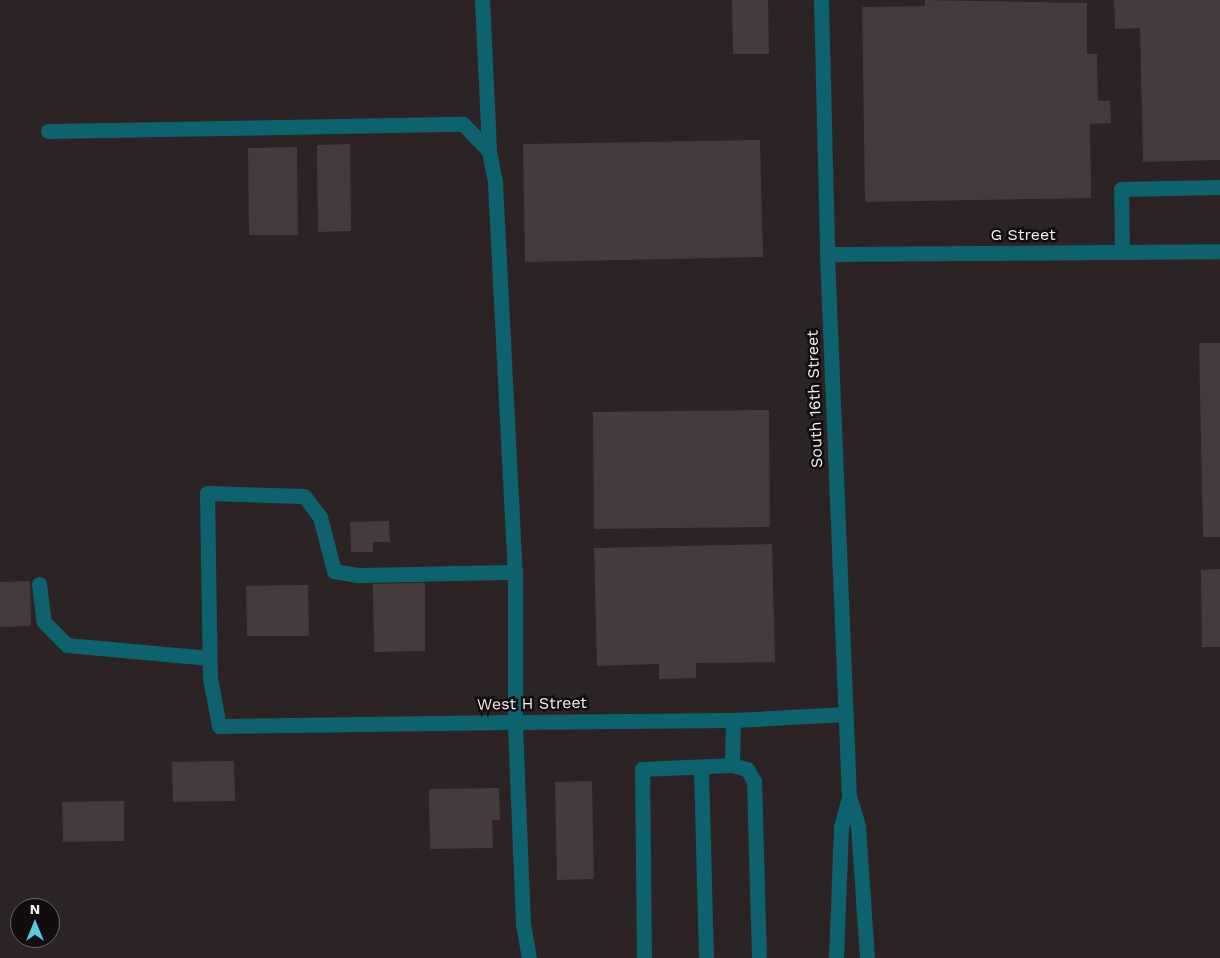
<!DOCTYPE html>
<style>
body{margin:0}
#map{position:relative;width:1220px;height:958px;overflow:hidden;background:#2b2324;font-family:"Work Sans",sans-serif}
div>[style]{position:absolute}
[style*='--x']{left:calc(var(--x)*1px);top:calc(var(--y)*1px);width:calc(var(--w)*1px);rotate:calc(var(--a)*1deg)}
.building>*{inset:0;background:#433b3c}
.minor>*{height:15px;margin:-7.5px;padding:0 7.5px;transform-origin:7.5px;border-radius:7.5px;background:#0e626e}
span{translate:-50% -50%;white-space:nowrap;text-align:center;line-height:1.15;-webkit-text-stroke:5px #110d0e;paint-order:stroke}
.street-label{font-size:16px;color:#f3eeef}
.north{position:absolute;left:10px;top:898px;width:50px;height:50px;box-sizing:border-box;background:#110d0e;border:1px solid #6b6768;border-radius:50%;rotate:0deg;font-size:14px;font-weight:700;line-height:20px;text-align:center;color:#f3eeef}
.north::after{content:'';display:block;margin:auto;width:18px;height:22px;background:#54cadc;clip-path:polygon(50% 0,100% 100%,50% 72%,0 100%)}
</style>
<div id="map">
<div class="building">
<div style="clip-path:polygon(732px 0,768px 0,769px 54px,733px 54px)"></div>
<div style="clip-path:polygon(925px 0,1087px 3px,1087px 54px,1097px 54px,1098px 101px,1110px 101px,1111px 123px,1090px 124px,1091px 198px,865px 202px,862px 7px,925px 6px)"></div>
<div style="clip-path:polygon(1114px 0,1220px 0,1220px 160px,1143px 162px,1140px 28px,1115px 29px)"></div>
<div style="clip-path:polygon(760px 140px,763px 257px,525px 262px,523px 144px)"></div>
<div style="clip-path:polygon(350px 144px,351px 231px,318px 232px,317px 145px)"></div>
<div style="clip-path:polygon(297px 147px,298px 235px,249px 235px,248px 148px)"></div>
<div style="clip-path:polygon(1199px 343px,1220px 343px,1220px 537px,1203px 537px)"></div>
<div style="clip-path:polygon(769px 410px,770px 527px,594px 529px,593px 412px)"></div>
<div style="clip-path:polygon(389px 521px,390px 542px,373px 542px,373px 552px,351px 552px,350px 522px)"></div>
<div style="clip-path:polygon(772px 544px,775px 662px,696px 663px,696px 678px,659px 679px,659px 664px,597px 666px,594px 548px)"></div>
<div style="clip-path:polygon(1220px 569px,1220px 647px,1202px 647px,1201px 570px)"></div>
<div style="clip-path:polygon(30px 581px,31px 626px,0 627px,0 582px)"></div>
<div style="clip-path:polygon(425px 583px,425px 651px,374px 652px,373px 584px)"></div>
<div style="clip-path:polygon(308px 585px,309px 636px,247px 636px,246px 586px)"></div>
<div style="clip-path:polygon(234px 761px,235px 801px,173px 802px,172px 762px)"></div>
<div style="clip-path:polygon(592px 781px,594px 879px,557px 880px,555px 782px)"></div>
<div style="clip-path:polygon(499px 788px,500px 820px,492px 820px,493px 848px,430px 849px,429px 789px)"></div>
<div style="clip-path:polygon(124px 801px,124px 841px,63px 842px,62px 802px)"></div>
</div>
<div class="minor">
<div style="--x:482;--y:0;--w:151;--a:87.3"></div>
<div style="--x:821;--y:0;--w:254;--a:88.6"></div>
<div style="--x:827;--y:254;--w:542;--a:87.68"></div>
<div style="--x:849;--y:796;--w:31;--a:73"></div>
<div style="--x:858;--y:826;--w:132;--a:86.1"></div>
<div style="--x:48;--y:131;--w:415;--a:-1"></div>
<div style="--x:463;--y:124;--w:37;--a:46"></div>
<div style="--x:489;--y:151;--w:33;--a:79"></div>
<div style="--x:495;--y:183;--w:390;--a:87.1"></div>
<div style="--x:1122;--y:251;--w:62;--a:-90.9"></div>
<div style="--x:1121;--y:189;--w:99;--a:-1.2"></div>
<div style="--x:827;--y:254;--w:393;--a:-0.4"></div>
<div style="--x:39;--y:584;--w:38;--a:83"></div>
<div style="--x:44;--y:622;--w:33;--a:45"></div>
<div style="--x:67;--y:645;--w:143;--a:5.2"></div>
<div style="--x:732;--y:765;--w:45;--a:-88.7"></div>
<div style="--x:701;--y:768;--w:190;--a:88.5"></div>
<div style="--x:529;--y:958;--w:35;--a:-100"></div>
<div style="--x:523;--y:924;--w:202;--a:-92.3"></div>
<div style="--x:515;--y:722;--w:150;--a:-90"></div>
<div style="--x:515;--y:572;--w:157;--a:178.9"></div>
<div style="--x:358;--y:575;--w:24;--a:-171"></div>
<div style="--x:334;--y:571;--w:56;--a:-104.5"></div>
<div style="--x:320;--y:517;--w:26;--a:-127"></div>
<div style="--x:304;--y:496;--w:97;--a:-178.2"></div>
<div style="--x:207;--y:493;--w:185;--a:89.1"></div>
<div style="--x:210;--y:678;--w:49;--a:79.4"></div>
<div style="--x:219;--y:726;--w:296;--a:-0.8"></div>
<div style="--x:515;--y:722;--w:114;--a:-0.5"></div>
<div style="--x:629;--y:721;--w:104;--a:-0.6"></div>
<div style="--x:733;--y:720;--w:113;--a:-3"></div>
<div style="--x:644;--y:958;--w:189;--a:-90.6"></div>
<div style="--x:642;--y:769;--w:90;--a:-2.5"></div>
<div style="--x:732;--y:765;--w:16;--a:15"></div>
<div style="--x:747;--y:769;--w:14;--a:60"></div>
<div style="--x:754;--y:781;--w:177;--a:88.4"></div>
<div style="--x:836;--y:958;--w:131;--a:-87.8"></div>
<div style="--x:841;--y:827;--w:31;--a:-75"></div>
</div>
<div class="street-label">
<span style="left:1023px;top:235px">G Street</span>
<span style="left:815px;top:399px;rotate:-92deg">South 16th Street</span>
<span style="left:532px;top:704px;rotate:-1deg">West H Street</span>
</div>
<div class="north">N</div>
</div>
